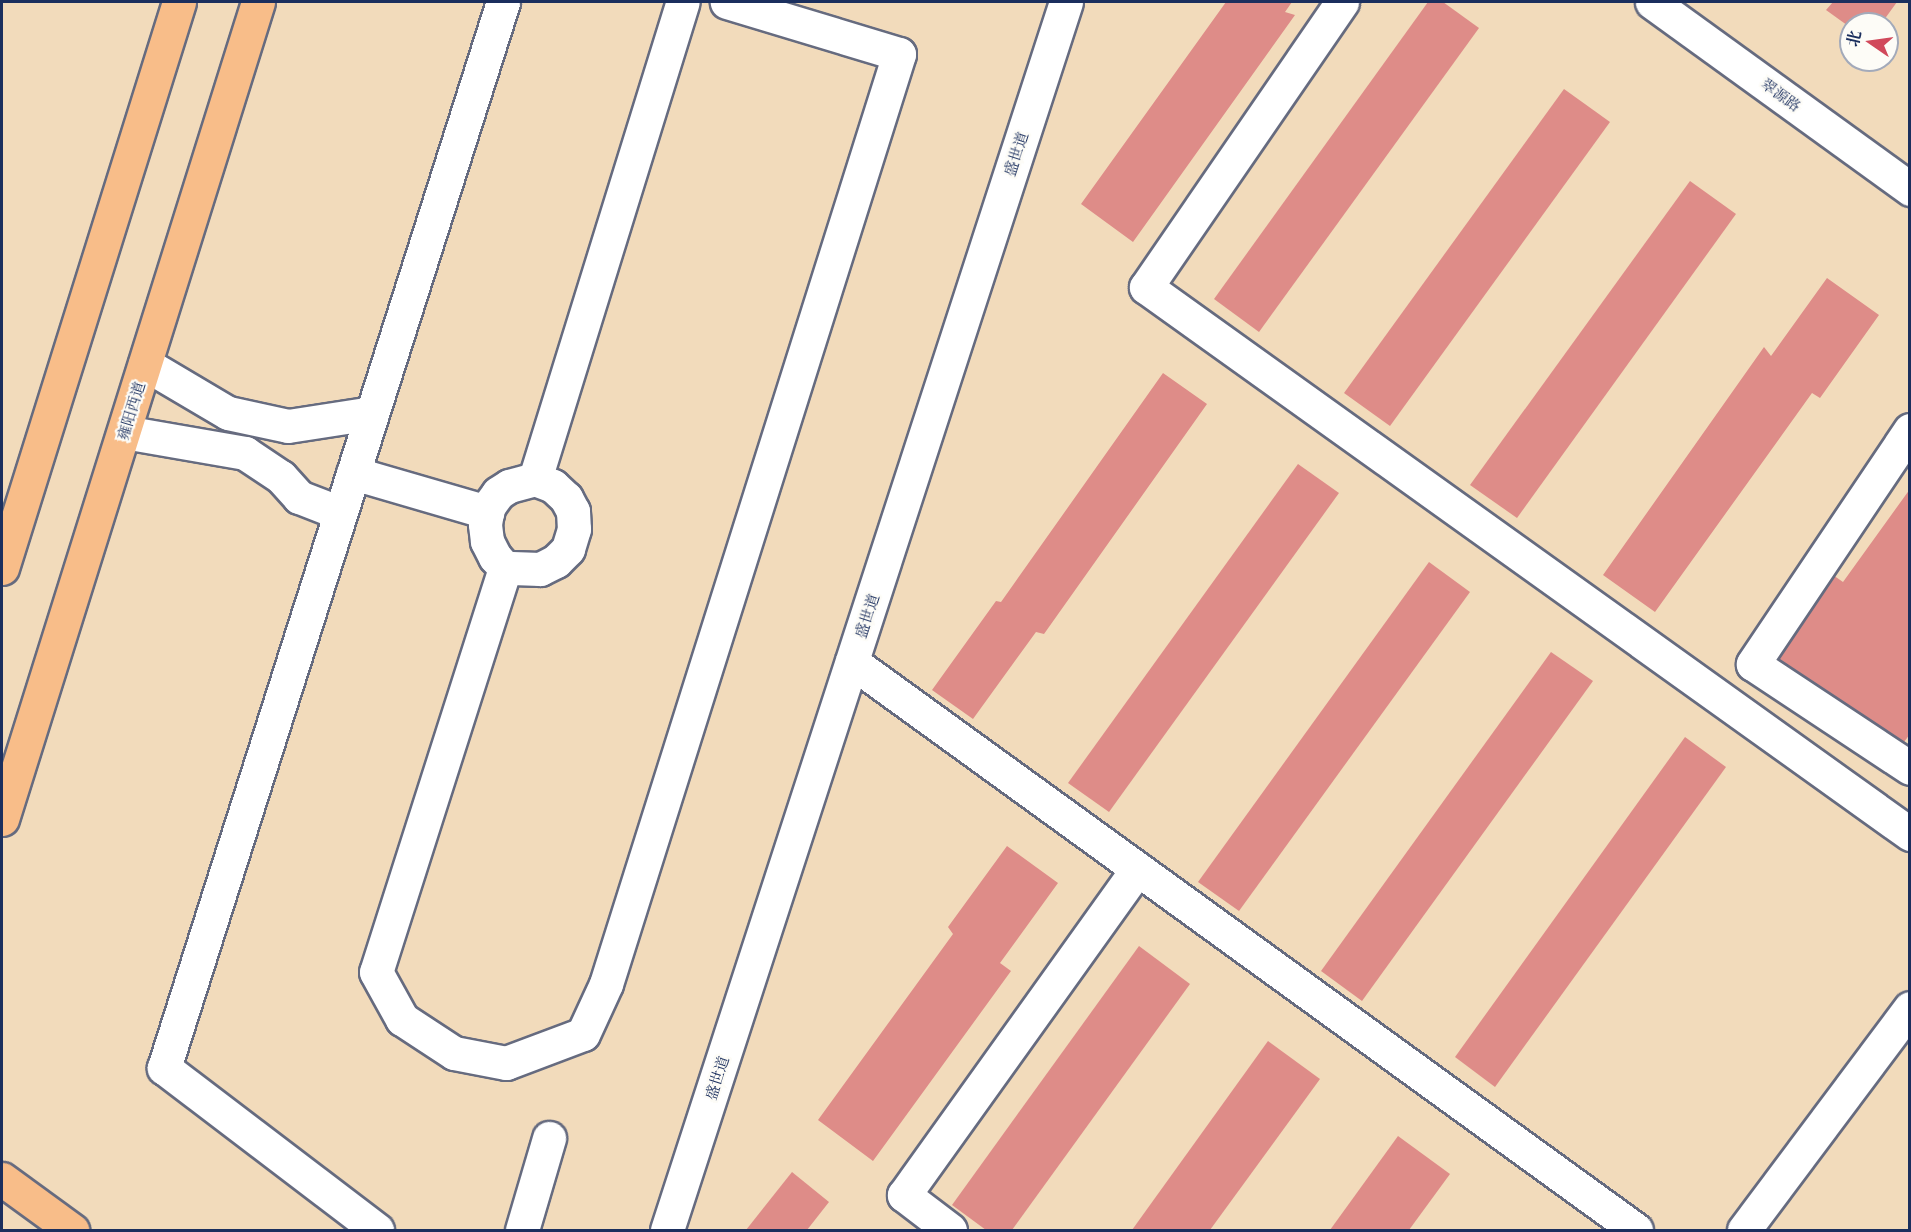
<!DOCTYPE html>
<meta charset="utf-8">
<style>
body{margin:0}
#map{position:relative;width:1911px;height:1232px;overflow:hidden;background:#f2dbbb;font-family:"Libre Caslon Text","Noto Serif SC",serif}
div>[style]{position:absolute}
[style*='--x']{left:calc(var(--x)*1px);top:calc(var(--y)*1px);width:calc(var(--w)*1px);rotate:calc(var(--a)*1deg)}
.building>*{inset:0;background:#de8c88}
.roads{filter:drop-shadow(2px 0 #666b7f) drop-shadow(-2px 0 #666b7f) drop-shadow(0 2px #666b7f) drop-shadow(0 -2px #666b7f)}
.minor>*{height:33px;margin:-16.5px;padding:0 16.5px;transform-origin:16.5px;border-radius:16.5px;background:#fff}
.major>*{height:33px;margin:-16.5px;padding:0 16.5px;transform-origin:16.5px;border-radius:16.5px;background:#f8bd89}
span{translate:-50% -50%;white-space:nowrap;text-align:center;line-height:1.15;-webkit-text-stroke:4.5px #fdfcf7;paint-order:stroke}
.street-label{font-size:15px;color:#1b2f5e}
.frame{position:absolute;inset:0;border:3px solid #1b2f5e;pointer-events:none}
.north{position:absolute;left:1839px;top:12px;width:60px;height:60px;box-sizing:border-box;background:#fdfcf7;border:2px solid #a3aaba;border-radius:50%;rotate:283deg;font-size:16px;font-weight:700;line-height:24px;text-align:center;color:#1b2f5e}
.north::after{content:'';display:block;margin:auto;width:21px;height:27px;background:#d1495b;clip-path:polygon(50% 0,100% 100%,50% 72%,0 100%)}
</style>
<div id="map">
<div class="building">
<div style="clip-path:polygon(1226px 2px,1292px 2px,1285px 12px,1295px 15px,1133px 242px,1081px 204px)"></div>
<div style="clip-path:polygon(1428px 2px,1443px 2px,1479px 28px,1259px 332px,1214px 299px)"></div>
<div style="clip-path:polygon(1833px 2px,1897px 2px,1881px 24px,1851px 24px,1851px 28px,1826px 10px)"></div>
<div style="clip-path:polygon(1564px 89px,1610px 122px,1390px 426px,1344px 393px)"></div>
<div style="clip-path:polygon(1690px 181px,1736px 214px,1517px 518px,1470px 485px)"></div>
<div style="clip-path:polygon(1827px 278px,1879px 315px,1820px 398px,1812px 393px,1655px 612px,1603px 575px,1764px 347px,1771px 356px)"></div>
<div style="clip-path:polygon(1163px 373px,1207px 404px,1044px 634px,1036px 632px,973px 719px,932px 690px,996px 601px,1001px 602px)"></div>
<div style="clip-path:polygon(1298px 464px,1339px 493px,1109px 812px,1068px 783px)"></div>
<div style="clip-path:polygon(1910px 489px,1910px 734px,1901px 746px,1771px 662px,1830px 573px,1843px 582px)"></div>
<div style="clip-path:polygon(1429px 562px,1470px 592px,1239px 911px,1198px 882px)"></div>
<div style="clip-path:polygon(1551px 652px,1593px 681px,1362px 1001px,1321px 971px)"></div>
<div style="clip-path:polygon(1685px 737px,1726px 767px,1495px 1087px,1455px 1057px)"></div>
<div style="clip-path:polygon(1007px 846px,1058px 883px,1000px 963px,1011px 971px,873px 1161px,818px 1120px,953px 934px,948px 927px)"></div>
<div style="clip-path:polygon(1139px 946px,1190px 984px,1012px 1230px,986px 1230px,952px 1205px)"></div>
<div style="clip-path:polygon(1268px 1041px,1320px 1079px,1210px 1230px,1132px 1230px)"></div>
<div style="clip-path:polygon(1398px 1136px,1450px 1174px,1409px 1230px,1330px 1230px)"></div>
<div style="clip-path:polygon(792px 1172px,829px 1202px,807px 1230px,746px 1230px)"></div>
</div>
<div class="roads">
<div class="minor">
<div style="--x:1342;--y:2;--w:346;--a:124.5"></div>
<div style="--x:1146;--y:287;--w:940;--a:35.6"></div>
<div style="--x:1652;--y:2;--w:319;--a:35.9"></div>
<div style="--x:145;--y:364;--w:96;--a:30.6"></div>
<div style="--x:228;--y:413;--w:61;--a:12.2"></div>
<div style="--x:288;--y:426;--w:85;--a:-8.8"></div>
<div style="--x:1910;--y:430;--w:282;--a:123.9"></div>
<div style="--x:1753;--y:664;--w:188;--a:33.5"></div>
<div style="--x:124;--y:432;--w:123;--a:9.8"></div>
<div style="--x:245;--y:453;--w:43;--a:33.7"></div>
<div style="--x:281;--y:477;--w:27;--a:48"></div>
<div style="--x:299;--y:497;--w:44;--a:21.3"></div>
<div style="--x:353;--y:473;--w:140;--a:16.2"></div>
<div style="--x:535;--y:479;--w:499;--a:-72.8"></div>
<div style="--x:535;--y:479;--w:19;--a:21"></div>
<div style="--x:553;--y:486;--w:18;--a:43"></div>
<div style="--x:566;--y:498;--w:15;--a:62"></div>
<div style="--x:573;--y:511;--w:18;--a:87"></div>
<div style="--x:574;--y:529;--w:21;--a:107"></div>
<div style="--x:568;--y:549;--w:17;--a:135"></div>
<div style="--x:556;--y:561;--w:18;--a:153"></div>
<div style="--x:540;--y:569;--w:35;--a:-178"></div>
<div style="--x:505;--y:568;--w:15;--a:-132"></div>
<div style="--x:495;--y:557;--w:18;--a:-117"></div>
<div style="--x:487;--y:541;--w:17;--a:-97"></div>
<div style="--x:485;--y:524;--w:17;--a:-80"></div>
<div style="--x:488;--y:507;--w:17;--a:-54"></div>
<div style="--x:498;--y:493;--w:13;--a:-32"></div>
<div style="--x:509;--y:486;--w:27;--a:-15"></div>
<div style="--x:505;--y:568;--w:424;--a:107.7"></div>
<div style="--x:376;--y:972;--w:54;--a:61"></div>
<div style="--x:402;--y:1019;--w:62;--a:33.2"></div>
<div style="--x:454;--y:1053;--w:53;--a:10.9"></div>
<div style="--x:506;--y:1063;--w:82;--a:-20.6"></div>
<div style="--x:583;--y:1034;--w:55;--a:-65.3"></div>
<div style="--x:606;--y:984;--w:975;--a:-72.51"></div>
<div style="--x:899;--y:54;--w:180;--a:-163.2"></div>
<div style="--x:852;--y:662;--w:968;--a:35.92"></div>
<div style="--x:377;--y:1230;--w:268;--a:-142.7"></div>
<div style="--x:164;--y:1068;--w:1119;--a:-72.36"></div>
<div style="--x:522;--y:1230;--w:96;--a:-73.6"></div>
<div style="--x:667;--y:1230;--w:1291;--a:-72"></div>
<div style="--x:950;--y:1230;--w:58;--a:-142.7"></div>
<div style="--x:904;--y:1195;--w:401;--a:-54.4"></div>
<div style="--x:1744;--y:1230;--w:277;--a:-53.2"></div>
</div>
<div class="major">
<div style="--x:2;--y:568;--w:593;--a:-72.63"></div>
<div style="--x:2;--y:819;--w:856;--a:-72.6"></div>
<div style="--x:2;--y:1179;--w:87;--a:36.1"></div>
</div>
</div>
<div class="street-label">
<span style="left:1781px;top:95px;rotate:36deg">翠源路</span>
<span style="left:1016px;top:154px;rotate:-72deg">盛世道</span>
<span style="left:131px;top:411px;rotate:-73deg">雍阳西道</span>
<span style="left:867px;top:616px;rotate:-72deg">盛世道</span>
<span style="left:717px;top:1078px;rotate:-72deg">盛世道</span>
</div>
<div class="frame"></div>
<div class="north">北</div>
</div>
